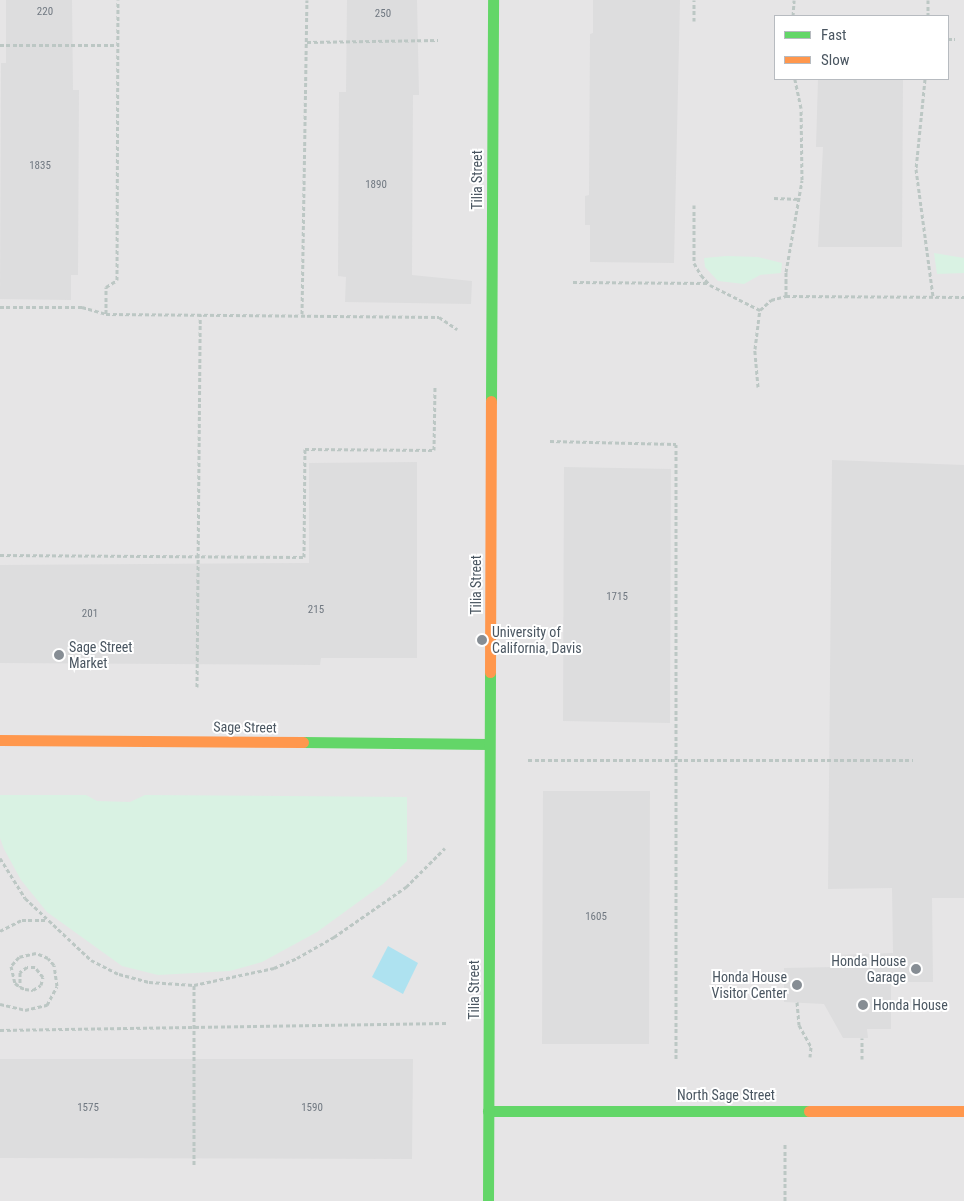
<!DOCTYPE html>
<style>
body{margin:0}
#map{position:relative;width:964px;height:1201px;overflow:hidden;background:#f4f4f4;font-family:"Roboto Condensed",sans-serif}
div>[style]{position:absolute}
[style*='--x']{left:calc(var(--x)*1px);top:calc(var(--y)*1px);width:calc(var(--w)*1px);rotate:calc(var(--a)*1deg)}
.education>*{inset:0;background:#e6e5e6}
.green>*{inset:0;background:#d9f2e3}
.water>*{inset:0;background:#aee2f0}
.building>*{inset:0;background:#ddddde}
.path>*{height:3px;margin-top:-1.5px;transform-origin:0;background:repeating-linear-gradient(90deg,#bcc7c4 0 4px,transparent 0 6.5px)}
.fast>*{height:11px;margin:-5.5px;padding:0 5.5px;transform-origin:5.5px;border-radius:5.5px;background:#63d668}
.slow>*{height:11px;margin:-5.5px;padding:0 5.5px;transform-origin:5.5px;border-radius:5.5px;background:#ff974d}
.dots>*{width:14px;height:14px;translate:-50% -50%;box-sizing:border-box;border:2px solid #fff;border-radius:50%}
span{translate:-50% -50%;white-space:nowrap;text-align:center;line-height:1.15;-webkit-text-stroke:4px #fff;paint-order:stroke}
.number-label{font-size:11px;color:#707881}
.number-label span{-webkit-text-stroke-width:0}
.street-label{font-size:14px;color:#4a5661}
.poi-label{font-size:14px;color:#4a5661}
.left{translate:0 -50%;text-align:left}
.right{translate:-100% -50%;text-align:right}
.legend{position:absolute;left:774px;top:15px;width:175px;height:65px;box-sizing:border-box;background:#fff;border:1px solid #b7bbc0;margin:0;padding:6px 9px;list-style:none;font-size:15px;color:#4a5661}
.legend li{display:flex;align-items:center;gap:10px;height:25px}
.legend b{width:25px;border:1px solid #b7bbc0}
</style>
<div id="map">
<div class="education">
<div style="clip-path:polygon(evenodd,0 0,964px 0,964px 1201px,0 1201px,0 0,775px 16px,948px 16px,948px 79px,775px 79px,775px 16px)"></div>
</div>
<div class="green">
<div style="clip-path:polygon(934px 253px,964px 258px,964px 273px,937px 274px)"></div>
<div style="clip-path:polygon(727px 256px,758px 257px,782px 263px,781px 273px,760px 275px,744px 284px,718px 281px,705px 267px,704px 258px)"></div>
<div style="clip-path:polygon(0 795px,86px 795px,97px 801px,130px 802px,145px 795px,407px 797px,407px 861px,383px 884px,317px 932px,262px 962px,230px 971px,158px 975px,122px 966px,47px 912px,21px 880px,4px 849px,0 838px)"></div>
</div>
<div class="water">
<div style="clip-path:polygon(388px 946px,418px 963px,403px 994px,372px 977px)"></div>
</div>
<div class="building">
<div style="clip-path:polygon(6px 0,72px 0,73px 90px,79px 90px,78px 275px,71px 275px,71px 300px,0 299px,1px 63px,6px 63px)"></div>
<div style="clip-path:polygon(347px 0,417px 0,419px 95px,413px 95px,412px 275px,472px 281px,471px 304px,345px 302px,346px 277px,338px 276px,339px 92px,346px 92px)"></div>
<div style="clip-path:polygon(593px 0,680px 0,674px 263px,590px 262px,590px 225px,585px 225px,585px 196px,589px 195px,590px 34px,593px 33px)"></div>
<div style="clip-path:polygon(818px 79px,903px 79px,902px 247px,818px 247px,823px 147px,816px 147px)"></div>
<div style="clip-path:polygon(832px 460px,964px 465px,964px 898px,932px 898px,933px 982px,891px 982px,891px 1029px,867px 1029px,868px 1038px,843px 1038px,824px 1004px,784px 1002px,784px 968px,834px 967px,834px 955px,893px 953px,892px 888px,828px 889px)"></div>
<div style="clip-path:polygon(417px 462px,417px 658px,321px 658px,320px 665px,0 663px,0 565px,309px 563px,309px 463px)"></div>
<div style="clip-path:polygon(564px 467px,671px 469px,670px 723px,563px 721px)"></div>
<div style="clip-path:polygon(543px 791px,650px 791px,649px 1044px,542px 1044px)"></div>
<div style="clip-path:polygon(0 1059px,413px 1059px,412px 1159px,0 1158px)"></div>
</div>
<div class="path">
<div style="--x:928;--y:0;--w:16;--a:90"></div>
<div style="--x:793;--y:16;--w:16;--a:-86"></div>
<div style="--x:694;--y:21;--w:21;--a:-90"></div>
<div style="--x:948;--y:39;--w:7;--a:0"></div>
<div style="--x:307;--y:42;--w:131;--a:-0.9"></div>
<div style="--x:0;--y:45;--w:118;--a:0"></div>
<div style="--x:925;--y:79;--w:90;--a:95.7"></div>
<div style="--x:916;--y:169;--w:129;--a:82.4"></div>
<div style="--x:774;--y:198;--w:26;--a:2"></div>
<div style="--x:694;--y:205;--w:58;--a:90"></div>
<div style="--x:694;--y:263;--w:14;--a:60"></div>
<div style="--x:701;--y:275;--w:13;--a:48"></div>
<div style="--x:710;--y:285;--w:56;--a:26.6"></div>
<div style="--x:573;--y:282;--w:134;--a:0.4"></div>
<div style="--x:786;--y:296;--w:24;--a:-90"></div>
<div style="--x:786;--y:272;--w:93;--a:-80.1"></div>
<div style="--x:802;--y:180;--w:72;--a:-90.8"></div>
<div style="--x:801;--y:108;--w:30;--a:-102"></div>
<div style="--x:0;--y:307;--w:82;--a:0"></div>
<div style="--x:82;--y:307;--w:25;--a:16"></div>
<div style="--x:106;--y:314;--w:333;--a:0.5"></div>
<div style="--x:439;--y:317;--w:22;--a:34"></div>
<div style="--x:106;--y:314;--w:27;--a:-90"></div>
<div style="--x:106;--y:287;--w:13;--a:-32"></div>
<div style="--x:117;--y:280;--w:280;--a:-89.8"></div>
<div style="--x:302;--y:314;--w:314;--a:-89.1"></div>
<div style="--x:758;--y:387;--w:38;--a:-95"></div>
<div style="--x:755;--y:349;--w:39;--a:-83"></div>
<div style="--x:760;--y:310;--w:15;--a:-42"></div>
<div style="--x:771;--y:300;--w:16;--a:-15"></div>
<div style="--x:786;--y:296;--w:178;--a:0.3"></div>
<div style="--x:550;--y:441;--w:126;--a:1.4"></div>
<div style="--x:676;--y:444;--w:615;--a:90"></div>
<div style="--x:0;--y:555;--w:304;--a:0.4"></div>
<div style="--x:304;--y:557;--w:108;--a:-89.5"></div>
<div style="--x:305;--y:449;--w:129;--a:0.4"></div>
<div style="--x:434;--y:450;--w:63;--a:-89.1"></div>
<div style="--x:197;--y:687;--w:373;--a:-89.5"></div>
<div style="--x:528;--y:760;--w:385;--a:0"></div>
<div style="--x:0;--y:858;--w:47;--a:58"></div>
<div style="--x:25;--y:898;--w:91;--a:43.2"></div>
<div style="--x:91;--y:960;--w:31;--a:27"></div>
<div style="--x:119;--y:974;--w:31;--a:15"></div>
<div style="--x:149;--y:982;--w:45;--a:3.8"></div>
<div style="--x:194;--y:985;--w:82;--a:-12"></div>
<div style="--x:274;--y:968;--w:25;--a:-23"></div>
<div style="--x:297;--y:958;--w:43;--a:-29.6"></div>
<div style="--x:334;--y:937;--w:88;--a:-34.8"></div>
<div style="--x:406;--y:887;--w:55;--a:-45"></div>
<div style="--x:0;--y:931;--w:25;--a:-27"></div>
<div style="--x:22;--y:920;--w:23;--a:0"></div>
<div style="--x:797;--y:1002;--w:23;--a:85"></div>
<div style="--x:799;--y:1025;--w:25;--a:61"></div>
<div style="--x:811;--y:1047;--w:10;--a:96"></div>
<div style="--x:0;--y:1004;--w:26;--a:13"></div>
<div style="--x:25;--y:1010;--w:23;--a:-13"></div>
<div style="--x:47;--y:1005;--w:21;--a:-62"></div>
<div style="--x:57;--y:986;--w:21;--a:-98"></div>
<div style="--x:54;--y:965;--w:9;--a:-131"></div>
<div style="--x:48;--y:958;--w:13;--a:-157"></div>
<div style="--x:36;--y:953;--w:17;--a:167"></div>
<div style="--x:19;--y:957;--w:12;--a:132"></div>
<div style="--x:11;--y:966;--w:17;--a:77"></div>
<div style="--x:15;--y:983;--w:6;--a:39"></div>
<div style="--x:20;--y:987;--w:5;--a:22"></div>
<div style="--x:25;--y:989;--w:8;--a:7"></div>
<div style="--x:33;--y:990;--w:9;--a:-32"></div>
<div style="--x:41;--y:985;--w:8;--a:-76"></div>
<div style="--x:43;--y:977;--w:13;--a:-129"></div>
<div style="--x:35;--y:967;--w:8;--a:180"></div>
<div style="--x:27;--y:967;--w:9;--a:144"></div>
<div style="--x:20;--y:972;--w:15;--a:90"></div>
<div style="--x:0;--y:1030;--w:447;--a:-0.9"></div>
<div style="--x:862;--y:1059;--w:21;--a:-90"></div>
<div style="--x:194;--y:1165;--w:180;--a:-90"></div>
<div style="--x:785;--y:1201;--w:58;--a:-90"></div>
</div>
<div class="fast">
<div style="--x:491;--y:401;--w:401;--a:-89.7"></div>
<div style="--x:303;--y:742;--w:186;--a:0.6"></div>
<div style="--x:488;--y:1111;--w:321;--a:0"></div>
<div style="--x:488;--y:1201;--w:529;--a:-89.78"></div>
</div>
<div class="slow">
<div style="--x:490;--y:672;--w:271;--a:-89.8"></div>
<div style="--x:0;--y:740;--w:303;--a:0.4"></div>
<div style="--x:809;--y:1111;--w:155;--a:0"></div>
</div>
<div class="dots">
<div style="left:482px;top:640px;background:#868d94"></div>
<div style="left:59px;top:655px;background:#868d94"></div>
<div style="left:916px;top:969px;background:#868d94"></div>
<div style="left:797px;top:985px;background:#868d94"></div>
<div style="left:863px;top:1005px;background:#868d94"></div>
</div>
<div class="number-label">
<span style="left:45px;top:12px">220</span>
<span style="left:383px;top:14px">250</span>
<span style="left:40px;top:166px">1835</span>
<span style="left:376px;top:185px">1890</span>
<span style="left:617px;top:597px">1715</span>
<span style="left:316px;top:610px">215</span>
<span style="left:90px;top:614px">201</span>
<span style="left:596px;top:917px">1605</span>
<span style="left:88px;top:1108px">1575</span>
<span style="left:312px;top:1108px">1590</span>
</div>
<div class="street-label">
<span style="left:477px;top:180px;rotate:-90deg">Tilia Street</span>
<span style="left:476px;top:585px;rotate:-90deg">Tilia Street</span>
<span style="left:245px;top:727px;rotate:1deg">Sage Street</span>
<span style="left:474px;top:990px;rotate:-90deg">Tilia Street</span>
<span style="left:726px;top:1095px">North Sage Street</span>
</div>
<div class="poi-label">
<span class="left" style="left:492px;top:640px">University of<br>California, Davis</span>
<span class="left" style="left:69px;top:655px">Sage Street<br>Market</span>
<span class="right" style="left:906px;top:969px">Honda House<br>Garage</span>
<span class="right" style="left:787px;top:985px">Honda House<br>Visitor Center</span>
<span class="left" style="left:873px;top:1005px">Honda House</span>
</div>
<ul class="legend">
<li><b style="height:6px;background:#63d668"></b>Fast</li>
<li><b style="height:6px;background:#ff974d"></b>Slow</li>
</ul>
</div>
